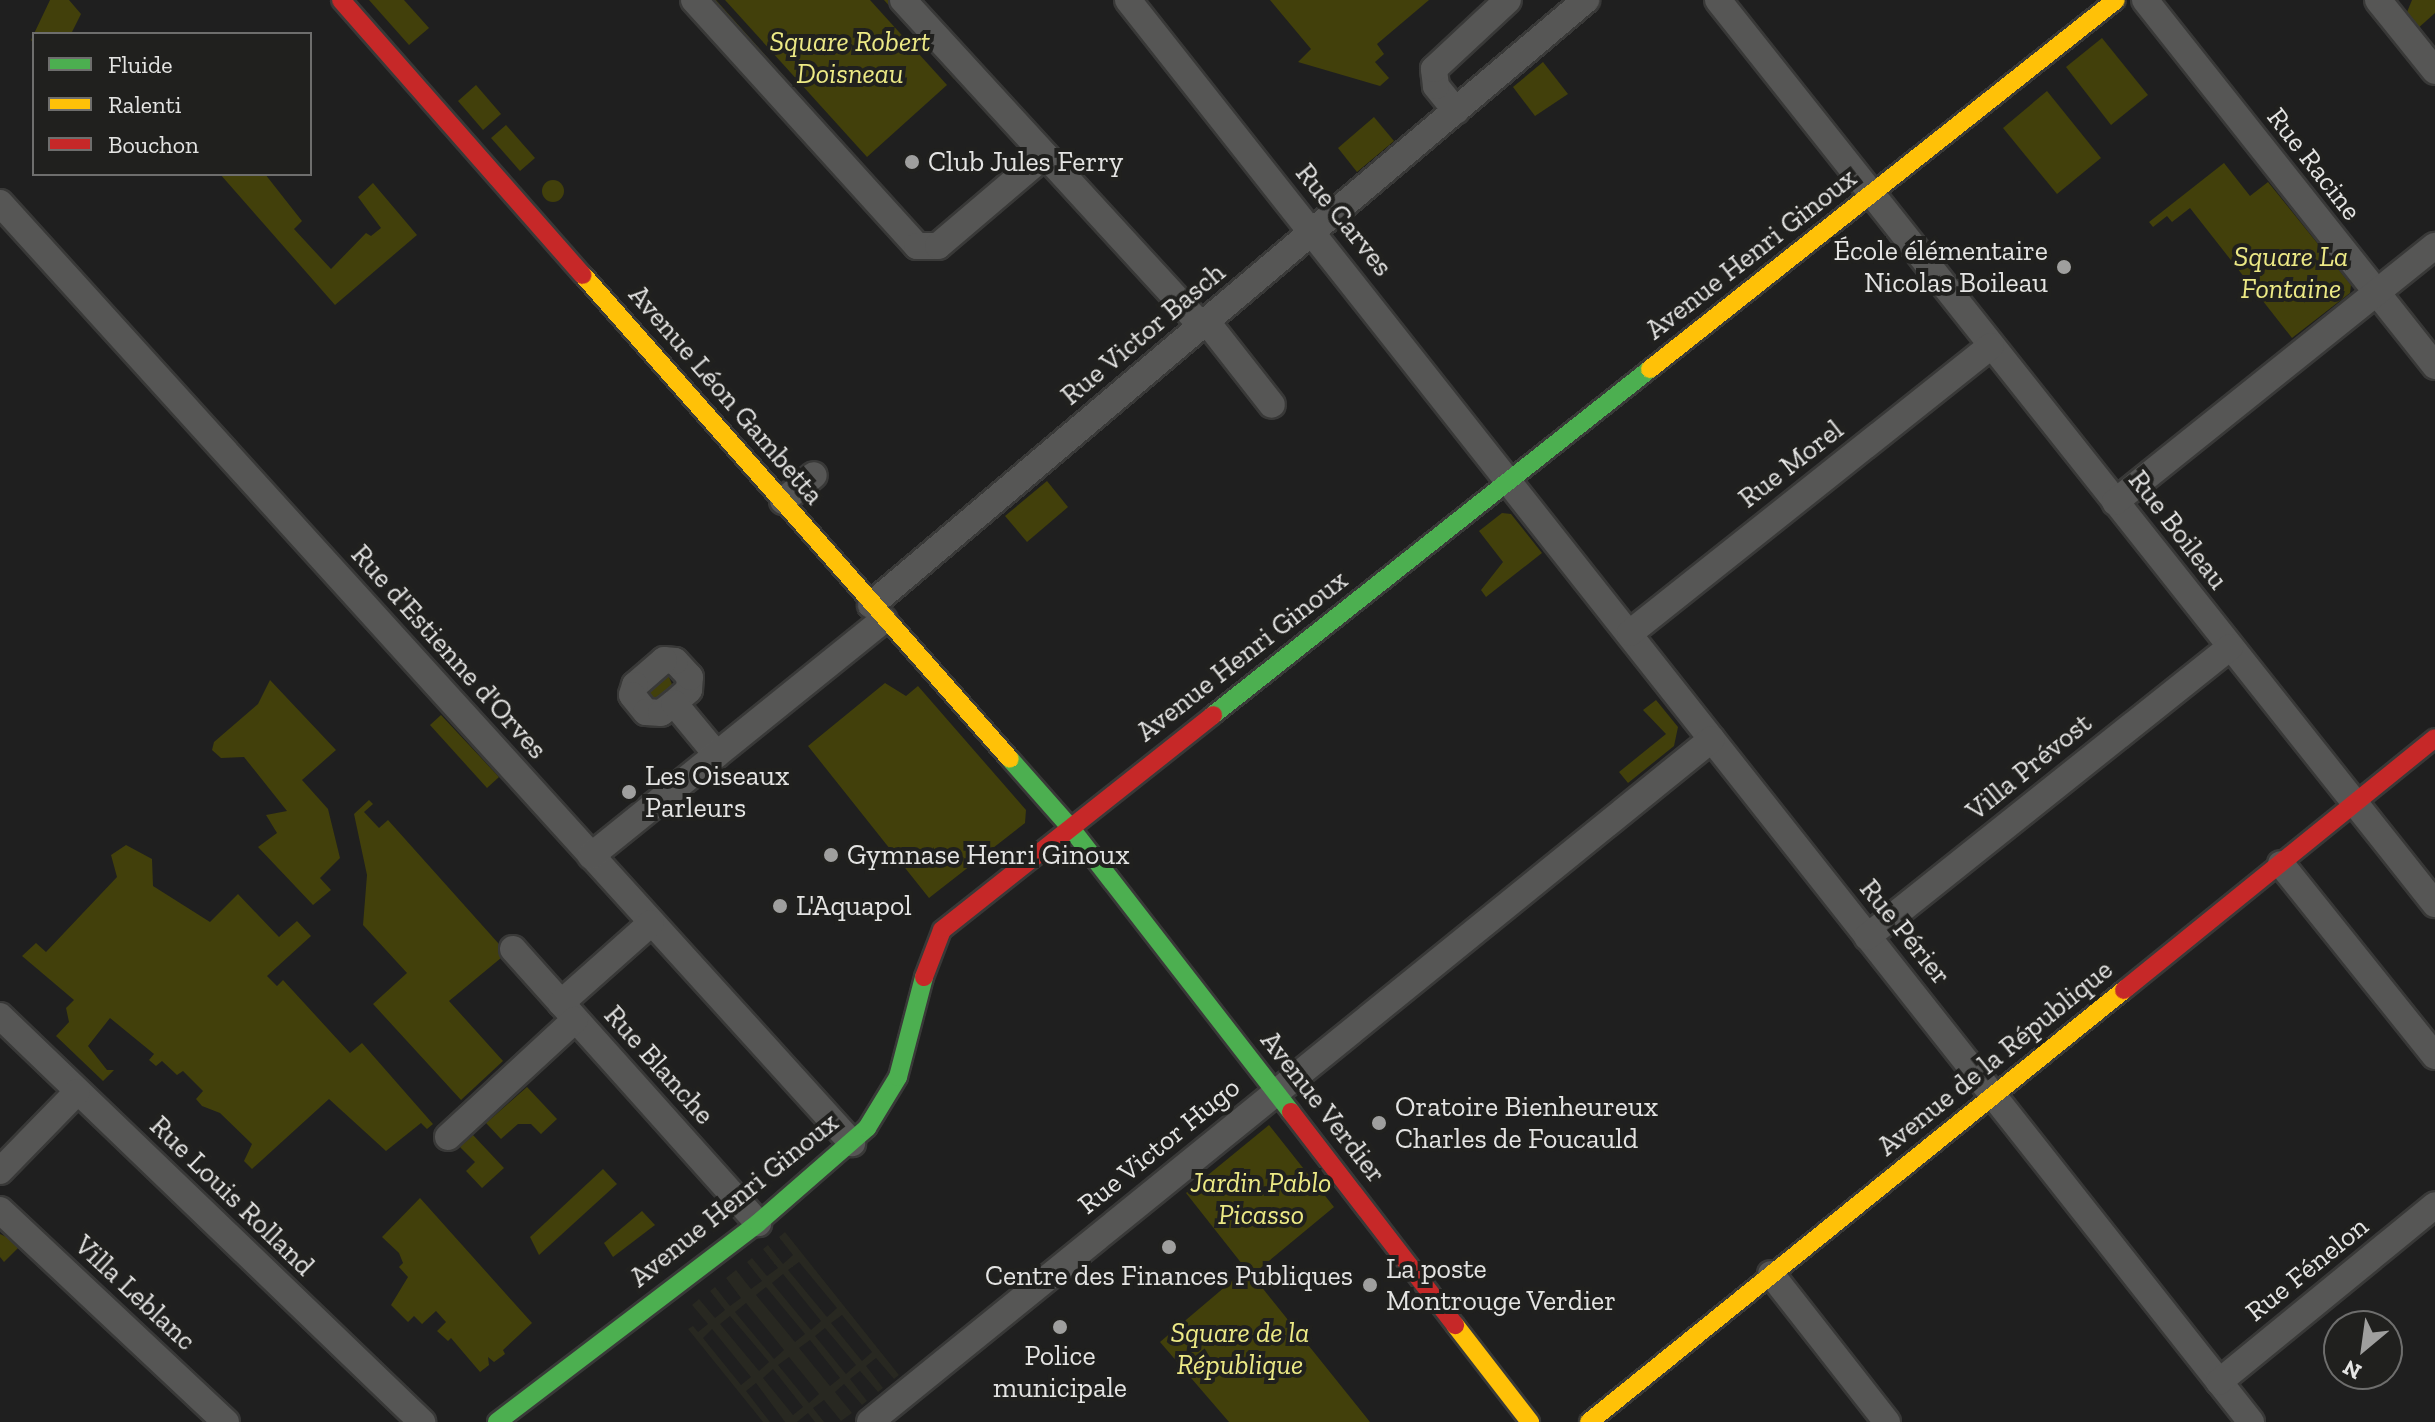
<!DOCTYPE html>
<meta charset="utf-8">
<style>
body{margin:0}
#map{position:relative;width:2435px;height:1422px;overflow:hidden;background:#1f1f1f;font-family:"Zilla Slab",serif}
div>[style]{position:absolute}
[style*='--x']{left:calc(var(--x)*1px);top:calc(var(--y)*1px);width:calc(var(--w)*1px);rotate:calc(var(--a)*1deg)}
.built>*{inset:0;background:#282821}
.green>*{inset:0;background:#42400b}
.round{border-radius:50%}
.roads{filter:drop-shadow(2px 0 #393938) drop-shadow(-2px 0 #393938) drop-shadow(0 2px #393938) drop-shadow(0 -2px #393938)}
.street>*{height:26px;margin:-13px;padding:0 13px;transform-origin:13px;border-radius:13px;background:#565655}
.fast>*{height:18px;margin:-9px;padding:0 9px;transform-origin:9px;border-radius:9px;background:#4caf50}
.slow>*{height:18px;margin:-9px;padding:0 9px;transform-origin:9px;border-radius:9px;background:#ffc107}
.jam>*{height:18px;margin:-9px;padding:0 9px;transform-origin:9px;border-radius:9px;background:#c62828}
.dots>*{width:22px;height:22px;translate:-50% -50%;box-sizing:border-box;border:4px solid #20201e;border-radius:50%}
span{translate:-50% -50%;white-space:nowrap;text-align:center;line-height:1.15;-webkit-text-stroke:8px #20201e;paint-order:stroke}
.park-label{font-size:28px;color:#ece985;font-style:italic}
.poi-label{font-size:28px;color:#e4e4e3}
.left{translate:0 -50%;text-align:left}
.right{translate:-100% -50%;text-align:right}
.street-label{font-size:28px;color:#e4e4e3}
.legend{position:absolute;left:32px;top:32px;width:280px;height:144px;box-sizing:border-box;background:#20201e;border:2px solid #6e6e6d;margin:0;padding:10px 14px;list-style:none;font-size:24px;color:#e4e4e3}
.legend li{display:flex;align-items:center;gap:16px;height:40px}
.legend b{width:40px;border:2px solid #6e6e6d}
.north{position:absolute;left:2323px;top:1310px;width:80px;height:80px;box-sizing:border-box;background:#20201e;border:2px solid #6e6e6d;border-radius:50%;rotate:209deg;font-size:22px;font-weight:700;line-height:32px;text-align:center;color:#e4e4e3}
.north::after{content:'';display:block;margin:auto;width:28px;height:36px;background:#9f9f9e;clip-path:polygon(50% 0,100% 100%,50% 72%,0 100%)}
</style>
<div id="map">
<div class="built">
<div style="clip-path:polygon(evenodd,785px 1232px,899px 1375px,894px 1379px,876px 1358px,866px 1366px,883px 1388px,878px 1392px,860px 1371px,850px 1379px,867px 1401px,862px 1405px,844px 1384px,835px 1392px,852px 1413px,841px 1421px,824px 1400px,813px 1408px,824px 1422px,815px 1422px,808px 1413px,797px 1422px,785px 1422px,756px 1383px,746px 1391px,770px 1422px,763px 1422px,688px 1329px,693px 1326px,698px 1332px,708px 1324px,692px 1305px,699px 1299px,715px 1318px,725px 1310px,710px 1291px,715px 1287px,730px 1306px,741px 1298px,726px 1278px,736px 1270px,751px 1289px,762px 1281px,747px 1262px,752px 1258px,767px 1276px,778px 1268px,763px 1249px,768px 1245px,783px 1264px,793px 1255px,779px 1237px,785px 1232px,799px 1262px,837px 1308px,827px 1317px,788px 1270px,799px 1262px,785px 1232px,783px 1274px,821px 1321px,811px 1330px,772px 1283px,783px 1274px,785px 1232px,766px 1287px,805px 1334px,795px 1342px,756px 1295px,766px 1287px,785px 1232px,746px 1303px,784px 1350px,774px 1359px,735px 1312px,746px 1303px,785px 1232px,842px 1315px,872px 1352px,862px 1361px,831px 1323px,842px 1315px,785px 1232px,730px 1316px,769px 1362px,759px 1371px,720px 1324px,730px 1316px,785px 1232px,825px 1328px,856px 1365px,846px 1374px,815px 1336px,825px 1328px,785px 1232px,712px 1329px,751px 1377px,741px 1385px,703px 1338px,712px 1329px,785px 1232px,810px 1340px,840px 1378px,830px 1386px,799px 1348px,810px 1340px,785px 1232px,789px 1357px,819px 1394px,809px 1403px,778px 1365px,789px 1357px,785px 1232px,773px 1369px,803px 1407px,793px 1415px,763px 1378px,773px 1369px)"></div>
</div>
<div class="green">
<div style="clip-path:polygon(50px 0,69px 0,81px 14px,71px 34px,34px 34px,34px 44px,31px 40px)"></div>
<div style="clip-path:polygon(369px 0,404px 0,429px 28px,409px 45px)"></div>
<div style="clip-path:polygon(707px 0,716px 0,866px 168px,862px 172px)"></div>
<div style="clip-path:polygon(725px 0,870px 0,947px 85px,867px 157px)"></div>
<div style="clip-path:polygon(884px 0,893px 0,959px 75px,954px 79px)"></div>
<div style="clip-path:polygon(1270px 0,1429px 0,1377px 44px,1384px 54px,1375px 62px,1389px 78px,1380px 86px,1298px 62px,1311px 49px)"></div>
<div style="clip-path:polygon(2412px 0,2435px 0,2435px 13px,2416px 30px,2405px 17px)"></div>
<div style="clip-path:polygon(2102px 38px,2148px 95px,2111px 125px,2066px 67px)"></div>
<div style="clip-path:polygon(1543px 62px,1568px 94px,1535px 116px,1513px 87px)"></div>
<div style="clip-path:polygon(476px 85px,501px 114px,483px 130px,458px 101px)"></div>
<div style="clip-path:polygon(2047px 91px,2101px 158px,2057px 194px,2003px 128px)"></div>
<div style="clip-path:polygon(1374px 117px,1394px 141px,1357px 172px,1338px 148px)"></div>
<div style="clip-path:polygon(506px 125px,535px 158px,520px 171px,491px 138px)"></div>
<div style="clip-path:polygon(2224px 163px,2250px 196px,2268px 182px,2351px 285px,2350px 293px,2292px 338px,2190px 208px,2172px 222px,2167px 216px,2153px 227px,2149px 222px)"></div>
<div style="clip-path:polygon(220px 174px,265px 174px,302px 221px,294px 229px,331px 269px,366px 233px,371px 236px,381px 228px,358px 197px,373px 183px,417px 235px,335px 305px)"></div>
<div class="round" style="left:542px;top:180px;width:22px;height:22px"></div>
<div style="clip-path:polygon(1047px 481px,1068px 507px,1027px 542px,1005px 516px)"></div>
<div style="clip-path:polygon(1502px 513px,1511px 514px,1542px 553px,1486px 597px,1481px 590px,1503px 562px,1479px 531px)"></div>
<div style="clip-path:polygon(666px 670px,674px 689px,654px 701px,642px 692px)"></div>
<div style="clip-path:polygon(270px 680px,336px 750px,302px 780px,328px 809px,340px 858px,320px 878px,331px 890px,313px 905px,258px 847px,277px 833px,266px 815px,287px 811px,244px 757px,221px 758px,212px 750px,214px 742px,258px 704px)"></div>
<div style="clip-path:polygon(885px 683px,906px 696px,918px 686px,1026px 810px,1025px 823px,929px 898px,808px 746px)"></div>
<div style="clip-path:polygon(1656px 700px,1678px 727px,1674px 746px,1628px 783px,1619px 772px,1666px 734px,1643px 710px)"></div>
<div style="clip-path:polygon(441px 715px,499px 777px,487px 788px,430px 725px)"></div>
<div style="clip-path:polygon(369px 800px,373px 804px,364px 812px,379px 828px,388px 820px,507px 953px,449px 1001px,503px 1061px,461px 1100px,373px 1004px,407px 973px,363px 925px,367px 875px,354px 814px)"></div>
<div style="clip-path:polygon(126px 845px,152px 859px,153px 886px,210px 922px,238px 894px,279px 937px,297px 921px,311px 936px,267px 976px,277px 986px,283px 980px,350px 1053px,362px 1043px,433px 1124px,427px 1129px,421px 1123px,386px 1151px,329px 1099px,252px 1169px,244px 1161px,252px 1144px,220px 1113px,202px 1106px,196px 1099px,203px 1091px,183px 1071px,177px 1075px,162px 1061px,156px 1066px,149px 1060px,154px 1054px,110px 1018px,88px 1046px,107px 1070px,114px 1070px,103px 1081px,56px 1036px,69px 1022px,66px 1008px,74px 1000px,22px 956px,36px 943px,46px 952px,117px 877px,111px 855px)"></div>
<div style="clip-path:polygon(527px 1087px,557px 1119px,541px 1134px,531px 1124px,518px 1124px,501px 1139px,486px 1123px)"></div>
<div style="clip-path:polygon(1269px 1125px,1334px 1207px,1252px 1275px,1370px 1422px,1229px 1422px,1160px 1342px,1246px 1269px,1186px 1193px)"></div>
<div style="clip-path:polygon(473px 1135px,504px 1168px,482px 1188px,466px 1171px,475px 1162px,460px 1147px)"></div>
<div style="clip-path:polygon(603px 1169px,617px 1184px,539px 1255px,530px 1237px)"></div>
<div style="clip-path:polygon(420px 1198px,532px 1323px,503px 1350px,505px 1354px,494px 1362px,488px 1357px,489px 1365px,480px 1372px,451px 1338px,448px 1341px,437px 1331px,446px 1322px,436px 1311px,422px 1324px,414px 1316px,408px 1322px,391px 1305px,408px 1277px,399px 1267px,403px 1263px,399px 1253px,382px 1237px)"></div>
<div style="clip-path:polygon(642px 1211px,655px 1225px,613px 1257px,604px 1243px)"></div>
<div style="clip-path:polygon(0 1234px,22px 1244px,4px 1262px,0 1257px)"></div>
</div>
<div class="roads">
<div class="street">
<div style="--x:694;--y:0;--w:332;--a:47.8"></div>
<div style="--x:917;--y:246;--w:21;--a:0"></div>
<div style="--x:938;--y:246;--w:140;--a:-40.4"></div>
<div style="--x:903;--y:0;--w:442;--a:47.5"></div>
<div style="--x:1128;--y:0;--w:1812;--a:51.7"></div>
<div style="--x:1718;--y:0;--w:1154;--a:51.58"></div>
<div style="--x:2145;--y:0;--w:467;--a:51.6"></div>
<div style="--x:2378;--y:0;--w:91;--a:51.2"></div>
<div style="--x:1456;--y:111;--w:32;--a:-129"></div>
<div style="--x:1436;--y:86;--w:17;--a:-97"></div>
<div style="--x:1434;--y:69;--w:101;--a:-43"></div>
<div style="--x:0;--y:203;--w:1269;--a:47.81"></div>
<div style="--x:1207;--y:322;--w:105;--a:51.9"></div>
<div style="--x:783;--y:501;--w:40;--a:-40"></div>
<div style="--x:2115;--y:502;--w:410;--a:-38.7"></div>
<div style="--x:871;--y:605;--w:937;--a:-40.24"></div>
<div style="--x:1630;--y:633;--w:461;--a:-38.5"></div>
<div style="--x:674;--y:703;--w:20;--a:-41"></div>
<div style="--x:689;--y:690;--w:13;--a:-86"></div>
<div style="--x:690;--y:677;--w:22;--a:-133"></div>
<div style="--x:675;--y:661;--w:11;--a:-175"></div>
<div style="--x:664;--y:660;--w:38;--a:139"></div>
<div style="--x:635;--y:685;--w:10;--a:107"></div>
<div style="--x:632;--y:695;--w:22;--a:51"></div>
<div style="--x:646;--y:712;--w:15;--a:4"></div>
<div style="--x:661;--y:713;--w:16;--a:-38"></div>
<div style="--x:674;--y:703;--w:67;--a:50.4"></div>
<div style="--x:591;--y:856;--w:376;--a:-38.9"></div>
<div style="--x:2281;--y:864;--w:246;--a:51.3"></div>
<div style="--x:1867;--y:937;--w:465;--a:-38.6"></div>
<div style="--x:513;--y:949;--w:368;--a:48.2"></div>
<div style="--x:561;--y:1003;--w:120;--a:-41.6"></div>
<div style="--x:0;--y:1016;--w:586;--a:43.89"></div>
<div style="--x:448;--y:1137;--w:173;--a:-42.7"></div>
<div style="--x:0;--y:1171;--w:110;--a:-45.7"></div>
<div style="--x:0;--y:1210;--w:310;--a:43.2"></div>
<div style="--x:1771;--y:1274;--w:188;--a:51.9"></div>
<div style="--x:2219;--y:1382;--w:279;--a:-39.3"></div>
<div style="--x:870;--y:1422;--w:1084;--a:-39.05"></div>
</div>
<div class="fast">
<div style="--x:1213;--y:715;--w:557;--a:-38.37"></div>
<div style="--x:1010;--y:759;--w:91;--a:48.6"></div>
<div style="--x:1070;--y:827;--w:361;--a:52.2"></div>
<div style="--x:497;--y:1422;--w:328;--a:-37.3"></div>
<div style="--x:758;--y:1223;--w:145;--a:-41.1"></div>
<div style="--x:867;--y:1128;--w:60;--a:-58.7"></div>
<div style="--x:898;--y:1077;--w:103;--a:-75.4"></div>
</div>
<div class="slow">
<div style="--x:583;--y:275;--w:645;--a:48.58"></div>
<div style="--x:1650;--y:369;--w:594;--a:-38.37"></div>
<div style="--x:1455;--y:1325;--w:123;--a:52.3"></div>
<div style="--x:1589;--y:1422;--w:688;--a:-38.92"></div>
</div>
<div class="jam">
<div style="--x:341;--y:0;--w:366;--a:48.7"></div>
<div style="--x:924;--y:977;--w:50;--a:-69"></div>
<div style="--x:942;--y:930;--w:346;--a:-38.4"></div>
<div style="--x:2124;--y:990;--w:400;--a:-39"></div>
<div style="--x:1291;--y:1112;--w:269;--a:52.4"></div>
</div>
</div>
<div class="dots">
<div style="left:912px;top:162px;background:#9f9f9e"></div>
<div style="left:2064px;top:267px;background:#9f9f9e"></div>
<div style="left:629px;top:792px;background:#9f9f9e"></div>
<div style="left:831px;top:855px;background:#9f9f9e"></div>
<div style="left:780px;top:906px;background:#9f9f9e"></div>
<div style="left:1379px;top:1123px;background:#9f9f9e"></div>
<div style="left:1169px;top:1247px;background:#9f9f9e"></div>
<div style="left:1370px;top:1285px;background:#9f9f9e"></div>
<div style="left:1060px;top:1327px;background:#9f9f9e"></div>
</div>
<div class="park-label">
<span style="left:850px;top:58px">Square Robert<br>Doisneau</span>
<span style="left:2291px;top:273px">Square La<br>Fontaine</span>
<span style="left:1261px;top:1199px">Jardin Pablo<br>Picasso</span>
<span style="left:1240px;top:1349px">Square de la<br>République</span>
</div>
<div class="poi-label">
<span class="left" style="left:928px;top:162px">Club Jules Ferry</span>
<span class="right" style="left:2048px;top:267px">École élémentaire<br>Nicolas Boileau</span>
<span class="left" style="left:645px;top:792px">Les Oiseaux<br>Parleurs</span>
<span class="left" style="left:847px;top:855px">Gymnase Henri Ginoux</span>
<span class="left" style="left:796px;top:906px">L'Aquapol</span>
<span class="left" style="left:1395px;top:1123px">Oratoire Bienheureux<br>Charles de Foucauld</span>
<span class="left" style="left:1386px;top:1285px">La poste<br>Montrouge Verdier</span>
<span style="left:1169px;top:1276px">Centre des Finances Publiques</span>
<span style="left:1060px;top:1372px">Police<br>municipale</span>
</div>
<div class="street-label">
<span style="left:2314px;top:164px;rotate:52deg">Rue Racine</span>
<span style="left:1344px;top:220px;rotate:51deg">Rue Carves</span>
<span style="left:1751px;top:254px;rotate:-38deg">Avenue Henri Ginoux</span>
<span style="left:1143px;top:334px;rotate:-40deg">Rue Victor Basch</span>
<span style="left:726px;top:395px;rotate:49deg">Avenue Léon Gambetta</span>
<span style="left:1791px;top:464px;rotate:-38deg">Rue Morel</span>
<span style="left:2178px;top:530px;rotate:52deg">Rue Boileau</span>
<span style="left:449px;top:652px;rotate:48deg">Rue d'Estienne d'Orves</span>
<span style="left:1242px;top:656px;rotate:-38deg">Avenue Henri Ginoux</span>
<span style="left:2029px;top:767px;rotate:-39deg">Villa Prévost</span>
<span style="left:1905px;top:932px;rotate:51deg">Rue Périer</span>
<span style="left:1995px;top:1058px;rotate:-39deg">Avenue de la République</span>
<span style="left:659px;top:1065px;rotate:48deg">Rue Blanche</span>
<span style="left:1323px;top:1107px;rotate:52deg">Avenue Verdier</span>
<span style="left:1159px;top:1146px;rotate:-39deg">Rue Victor Hugo</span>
<span style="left:232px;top:1196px;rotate:44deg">Rue Louis Rolland</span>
<span style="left:734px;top:1200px;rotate:-39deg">Avenue Henri Ginoux</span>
<span style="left:2307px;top:1269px;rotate:-39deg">Rue Fénelon</span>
<span style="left:135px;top:1293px;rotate:43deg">Villa Leblanc</span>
</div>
<ul class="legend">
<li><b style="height:10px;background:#4caf50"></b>Fluide</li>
<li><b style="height:10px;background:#ffc107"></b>Ralenti</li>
<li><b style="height:10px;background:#c62828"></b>Bouchon</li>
</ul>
<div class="north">N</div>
</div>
